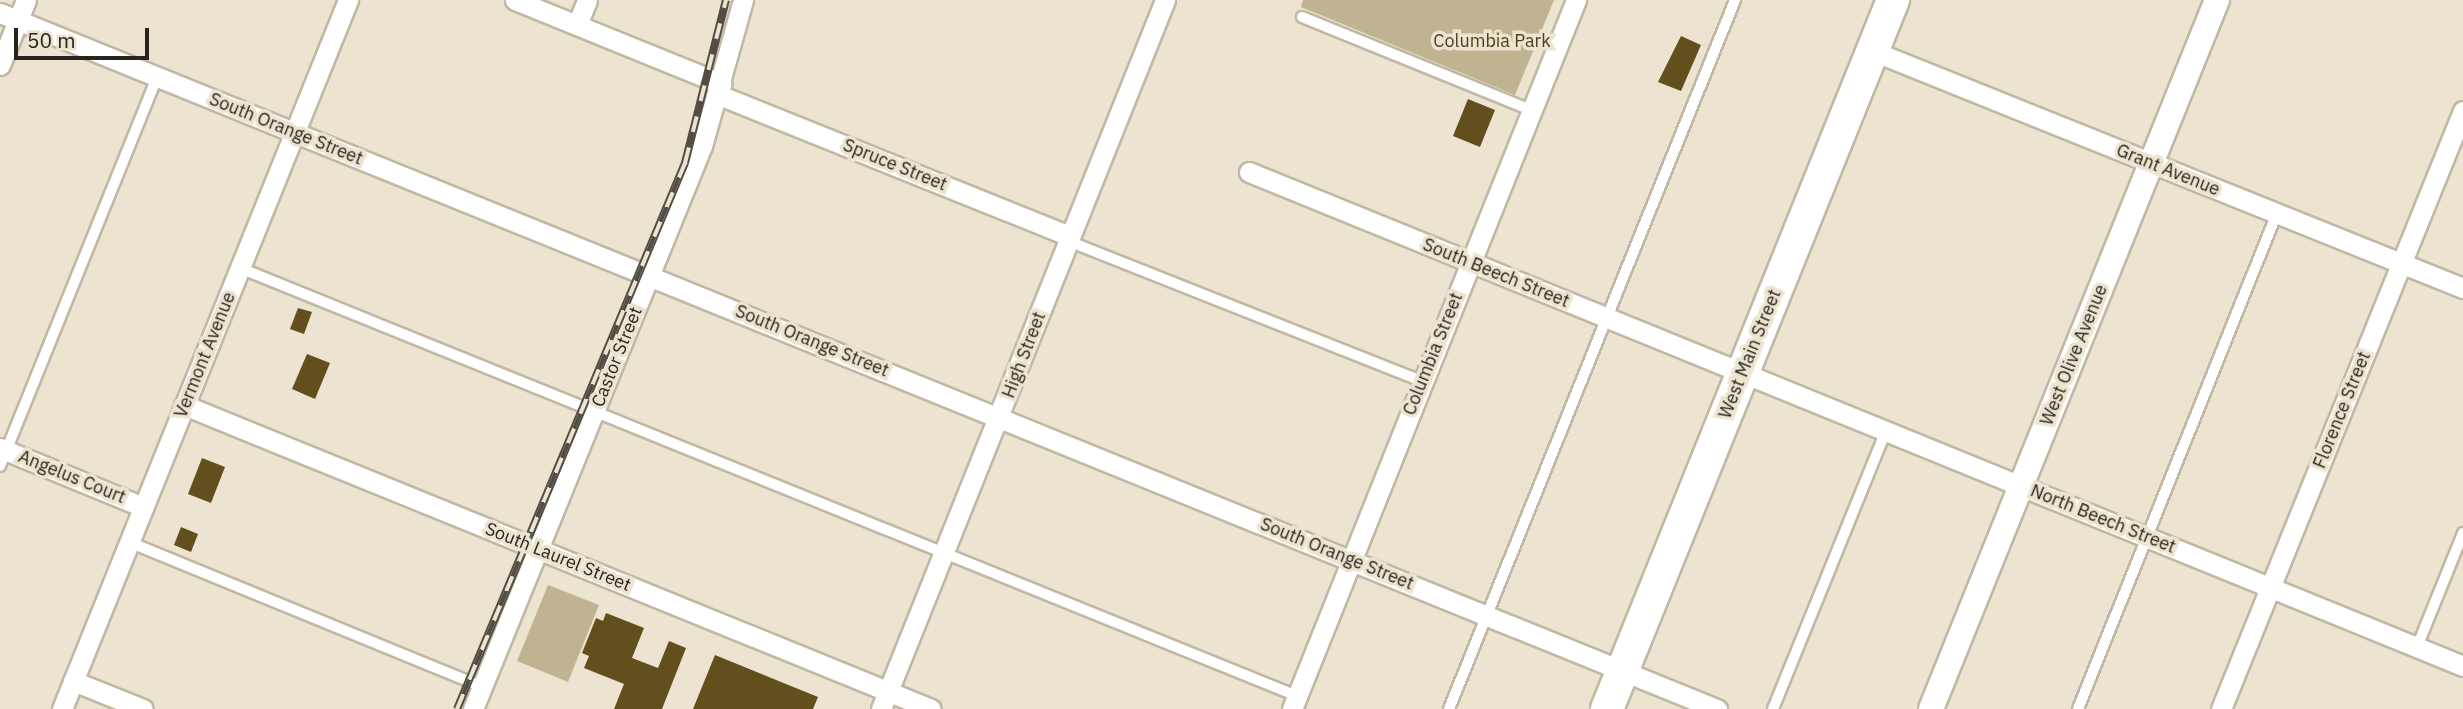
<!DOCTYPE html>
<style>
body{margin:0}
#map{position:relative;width:2463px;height:709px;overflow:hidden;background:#ece4d0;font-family:"IBM Plex Sans",sans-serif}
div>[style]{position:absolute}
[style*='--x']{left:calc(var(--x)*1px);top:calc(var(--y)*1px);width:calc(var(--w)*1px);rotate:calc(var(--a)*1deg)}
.green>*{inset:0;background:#c0b391}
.building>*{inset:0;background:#624f1d}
.roads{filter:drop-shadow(2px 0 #c0b8a4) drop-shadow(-2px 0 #c0b8a4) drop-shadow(0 2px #c0b8a4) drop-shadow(0 -2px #c0b8a4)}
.service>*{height:10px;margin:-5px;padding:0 5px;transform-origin:5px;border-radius:5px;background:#fff}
.minor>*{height:19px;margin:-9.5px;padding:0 9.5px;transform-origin:9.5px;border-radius:9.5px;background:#fff}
.tertiary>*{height:24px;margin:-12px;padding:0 12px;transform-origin:12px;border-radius:12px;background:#fff}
.primary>*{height:32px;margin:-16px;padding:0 16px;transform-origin:16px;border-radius:16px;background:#fff}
.rail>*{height:8px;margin-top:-4px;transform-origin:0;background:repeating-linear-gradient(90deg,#ece4d0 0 16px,#524e44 0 32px);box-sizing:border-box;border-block:2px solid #524e44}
span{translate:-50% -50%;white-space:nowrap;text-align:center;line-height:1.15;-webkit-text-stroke:7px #ece4d0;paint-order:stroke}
.park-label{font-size:18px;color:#4f3f17}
.street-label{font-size:18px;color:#27241d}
.scale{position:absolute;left:14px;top:28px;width:135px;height:32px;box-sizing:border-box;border:4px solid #27241d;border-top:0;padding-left:9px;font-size:21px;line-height:24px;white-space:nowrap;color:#27241d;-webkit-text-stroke:5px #ece4d0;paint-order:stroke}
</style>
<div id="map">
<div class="green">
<div style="clip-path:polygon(1303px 0,1554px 0,1515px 95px,1301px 7px)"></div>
<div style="clip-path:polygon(548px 585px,599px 605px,568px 682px,517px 661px)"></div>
</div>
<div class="building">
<div style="clip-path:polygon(1681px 36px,1701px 45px,1681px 91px,1658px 82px)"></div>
<div style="clip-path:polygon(1468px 99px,1495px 110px,1480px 147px,1453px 136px)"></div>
<div style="clip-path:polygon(298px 308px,312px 312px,304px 334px,290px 329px)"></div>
<div style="clip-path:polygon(307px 354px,330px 363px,315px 399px,292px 389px)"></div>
<div style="clip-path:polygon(202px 458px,225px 467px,211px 503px,188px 494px)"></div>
<div style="clip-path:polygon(181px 527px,198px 534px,191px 552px,174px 545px)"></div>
<div style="clip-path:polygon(606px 613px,644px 628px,632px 658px,658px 668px,669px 641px,686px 648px,662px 709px,614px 709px,624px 684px,584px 668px,589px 656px,582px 653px,596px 618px,603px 621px)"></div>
<div style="clip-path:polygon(715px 655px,818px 697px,813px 709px,693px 709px)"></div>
</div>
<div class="roads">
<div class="service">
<div style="--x:1302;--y:17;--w:247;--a:22.1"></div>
<div style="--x:1068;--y:241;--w:381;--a:21.6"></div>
<div style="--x:240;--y:268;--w:1140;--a:22.04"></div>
<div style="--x:0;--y:466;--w:419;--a:-68"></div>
<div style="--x:129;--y:542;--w:382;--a:22.3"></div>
<div style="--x:2417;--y:647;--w:123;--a:-68"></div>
<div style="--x:1449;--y:709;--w:765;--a:-68.03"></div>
<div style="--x:1773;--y:709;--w:300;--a:-67.9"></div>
<div style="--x:2078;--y:709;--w:534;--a:-68.14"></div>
</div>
<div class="minor">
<div style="--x:515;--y:0;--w:223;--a:22.1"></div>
<div style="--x:0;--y:13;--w:1853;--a:22.07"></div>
<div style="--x:577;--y:25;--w:27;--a:-68"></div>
<div style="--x:1873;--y:51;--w:636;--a:21.89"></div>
<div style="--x:0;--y:65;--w:70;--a:-68.2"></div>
<div style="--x:719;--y:95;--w:378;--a:21.9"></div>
<div style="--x:1249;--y:172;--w:1311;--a:22.14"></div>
<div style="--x:184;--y:405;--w:806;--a:22.14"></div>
<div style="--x:0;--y:448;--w:155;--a:22.4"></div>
<div style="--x:73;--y:681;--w:75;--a:21.8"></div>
<div style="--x:62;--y:709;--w:765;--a:-68.03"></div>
<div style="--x:473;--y:709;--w:608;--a:-67.87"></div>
<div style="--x:702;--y:146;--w:152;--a:-74.3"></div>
<div style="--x:881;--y:709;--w:764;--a:-68.17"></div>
<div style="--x:1292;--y:709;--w:764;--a:-68.17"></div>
<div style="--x:2221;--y:709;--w:645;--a:-67.97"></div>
</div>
<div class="tertiary">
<div style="--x:1931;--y:709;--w:765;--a:-68.03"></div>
</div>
<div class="primary">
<div style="--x:1607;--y:709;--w:765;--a:-68.03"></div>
</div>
</div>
<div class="rail">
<div style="--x:457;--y:709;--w:592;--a:-67.34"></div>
<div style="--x:685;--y:163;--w:168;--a:-75.9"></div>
</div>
<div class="park-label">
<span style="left:1492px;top:41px">Columbia Park</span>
</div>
<div class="street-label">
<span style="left:286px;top:129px;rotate:22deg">South Orange Street</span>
<span style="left:895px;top:165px;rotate:22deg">Spruce Street</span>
<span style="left:2168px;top:170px;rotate:22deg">Grant Avenue</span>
<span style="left:1496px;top:273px;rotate:22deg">South Beech Street</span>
<span style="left:812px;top:341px;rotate:22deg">South Orange Street</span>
<span style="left:1433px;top:354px;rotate:-68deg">Columbia Street</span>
<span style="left:1750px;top:354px;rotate:-68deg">West Main Street</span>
<span style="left:205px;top:355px;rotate:-68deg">Vermont Avenue</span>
<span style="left:1024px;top:355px;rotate:-69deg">High Street</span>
<span style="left:2074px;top:355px;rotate:-68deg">West Olive Avenue</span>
<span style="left:617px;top:357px;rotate:-68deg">Castor Street</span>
<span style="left:2342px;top:410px;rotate:-68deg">Florence Street</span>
<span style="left:72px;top:477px;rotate:22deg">Angelus Court</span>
<span style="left:2103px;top:519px;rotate:22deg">North Beech Street</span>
<span style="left:1337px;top:554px;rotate:22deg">South Orange Street</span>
<span style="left:558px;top:557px;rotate:22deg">South Laurel Street</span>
</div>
<div class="scale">50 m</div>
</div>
